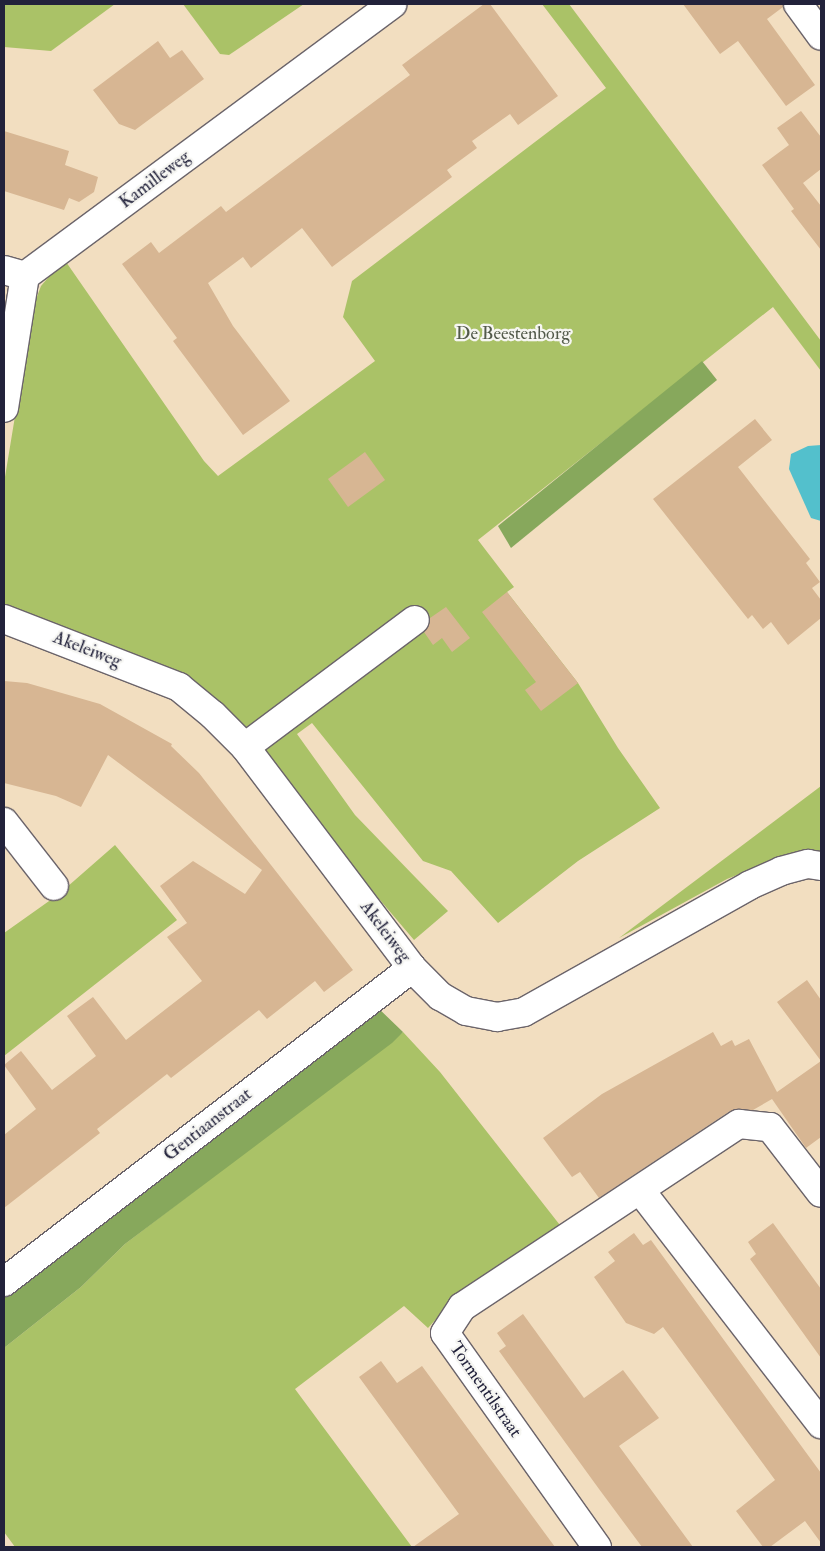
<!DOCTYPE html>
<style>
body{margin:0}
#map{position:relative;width:825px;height:1551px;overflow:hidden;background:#f2dec0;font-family:"IM FELL Double Pica",serif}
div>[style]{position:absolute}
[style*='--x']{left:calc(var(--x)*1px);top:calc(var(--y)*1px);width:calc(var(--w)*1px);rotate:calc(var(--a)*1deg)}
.green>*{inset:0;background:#aac267}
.forest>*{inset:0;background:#87a85c}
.water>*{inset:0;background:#53c0cc}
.building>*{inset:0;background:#d7b693}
.roads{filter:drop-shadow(1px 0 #6b646a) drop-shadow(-1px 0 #6b646a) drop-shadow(0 1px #6b646a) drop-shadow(0 -1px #6b646a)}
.minor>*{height:28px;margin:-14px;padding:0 14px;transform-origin:14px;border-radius:14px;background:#fff}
span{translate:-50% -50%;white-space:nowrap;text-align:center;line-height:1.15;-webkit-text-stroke:4.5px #f6f6f2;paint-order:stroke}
.street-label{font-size:18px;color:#22223b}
.park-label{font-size:18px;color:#525a4a}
.frame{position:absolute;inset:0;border:5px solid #22223b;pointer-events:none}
</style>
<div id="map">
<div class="green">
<div style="clip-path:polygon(4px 4px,115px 4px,51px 51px,4px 47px)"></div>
<div style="clip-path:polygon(183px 4px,304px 4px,229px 55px,220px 54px)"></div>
<div style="clip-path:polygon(542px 4px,569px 4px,821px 341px,821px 371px,773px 307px,478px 540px,514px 587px,507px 592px,578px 683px,618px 748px,660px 808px,578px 861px,498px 923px,451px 871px,423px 861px,312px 723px,297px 734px,355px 815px,448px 911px,414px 940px,251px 748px,179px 687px,4px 606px,4px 483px,33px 307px,41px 286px,64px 259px,204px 461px,218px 476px,375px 361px,343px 317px,352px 281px,606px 88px)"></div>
<div style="clip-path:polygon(821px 786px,821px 857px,792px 853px,727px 879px,619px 938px)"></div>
<div style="clip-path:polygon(115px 845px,177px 920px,4px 1056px,4px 933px,59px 894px)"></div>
<div style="clip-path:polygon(403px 1032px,440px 1072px,563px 1229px,437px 1318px,428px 1328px,404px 1306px,295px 1389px,412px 1547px,15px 1547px,4px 1532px,4px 1348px,81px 1287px,125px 1244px)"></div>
</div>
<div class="forest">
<div style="clip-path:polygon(702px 361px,717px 380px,511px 548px,498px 526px)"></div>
<div style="clip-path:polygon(375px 1005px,403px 1032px,392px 1043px,125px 1244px,81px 1287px,4px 1348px,4px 1291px)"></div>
</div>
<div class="water">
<div style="clip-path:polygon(821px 445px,821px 521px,811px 518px,789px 469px,791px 454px,808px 446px)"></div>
</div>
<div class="building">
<div style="clip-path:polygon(484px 4px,490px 4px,558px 96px,518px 125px,510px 114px,472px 141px,477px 148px,447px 170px,452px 177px,332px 267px,302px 228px,251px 268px,243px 257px,208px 283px,233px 326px,290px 401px,243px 435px,173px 341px,177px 338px,122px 264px,151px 242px,159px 253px,221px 206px,226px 212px,410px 75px,402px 65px)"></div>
<div style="clip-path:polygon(683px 4px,783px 4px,783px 7px,767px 19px,815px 85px,786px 106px,738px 41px,720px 54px)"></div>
<div style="clip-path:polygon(158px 41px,170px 58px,182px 50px,204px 79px,135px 130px,119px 124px,93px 90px)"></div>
<div style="clip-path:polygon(801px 111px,821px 137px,821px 169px,803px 183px,821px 206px,821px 250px,791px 211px,794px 209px,762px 165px,789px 145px,777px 128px)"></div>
<div style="clip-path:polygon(4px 131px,69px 151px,65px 165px,98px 177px,94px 192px,79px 202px,69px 198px,64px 210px,4px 191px)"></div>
<div style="clip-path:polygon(755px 419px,772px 440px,738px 467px,810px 559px,806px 563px,820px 582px,812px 588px,821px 600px,821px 618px,788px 645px,771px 622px,763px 629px,752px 615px,748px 619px,653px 499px)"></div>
<div style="clip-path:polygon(365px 452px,385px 480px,348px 507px,328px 479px)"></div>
<div style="clip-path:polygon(507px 592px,578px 683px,541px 711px,525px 690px,536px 682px,482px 612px)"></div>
<div style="clip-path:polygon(446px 607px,470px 638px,452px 652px,442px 638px,433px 645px,424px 632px,430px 618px)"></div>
<div style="clip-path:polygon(4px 681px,27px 683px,100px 704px,172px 744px,171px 746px,199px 773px,353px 970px,324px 992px,315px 981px,267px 1019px,259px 1010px,171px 1078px,167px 1074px,97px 1129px,100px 1133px,4px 1208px,4px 1135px,36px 1109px,4px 1065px,21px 1051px,52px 1090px,96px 1056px,67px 1016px,93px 997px,126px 1040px,202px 981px,167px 937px,187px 923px,160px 886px,193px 861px,245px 894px,262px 870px,108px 755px,81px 807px,56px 796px,4px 783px)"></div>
<div style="clip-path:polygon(807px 980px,821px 1000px,821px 1137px,806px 1148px,772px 1099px,753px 1110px,730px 1111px,599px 1198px,580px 1172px,572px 1177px,543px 1138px,602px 1094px,713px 1032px,721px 1046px,732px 1040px,735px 1046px,749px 1039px,777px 1092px,821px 1061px,777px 1002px)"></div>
<div style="clip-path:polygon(773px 1223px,821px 1289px,821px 1358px,750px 1259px,756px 1254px,748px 1242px)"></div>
<div style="clip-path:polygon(634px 1233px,643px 1245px,651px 1240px,821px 1473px,821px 1543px,805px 1521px,770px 1547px,763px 1547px,736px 1511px,775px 1480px,663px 1327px,654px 1334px,626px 1323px,594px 1277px,615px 1261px,608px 1252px)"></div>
<div style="clip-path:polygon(523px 1314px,584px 1398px,623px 1370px,659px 1418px,619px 1446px,693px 1547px,642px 1547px,599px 1489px,499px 1351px,506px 1346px,497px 1333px)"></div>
<div style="clip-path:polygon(381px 1361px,397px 1383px,422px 1366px,555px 1547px,413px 1547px,459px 1514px,359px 1377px)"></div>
</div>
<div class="roads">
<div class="minor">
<div style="--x:798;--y:4;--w:39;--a:54"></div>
<div style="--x:4;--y:270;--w:22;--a:16"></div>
<div style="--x:4;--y:408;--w:134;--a:-81"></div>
<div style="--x:25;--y:276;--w:457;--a:-36.5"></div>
<div style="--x:4;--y:619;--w:188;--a:21.2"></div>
<div style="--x:179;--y:687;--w:44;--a:39.5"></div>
<div style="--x:213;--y:715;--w:45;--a:45"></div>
<div style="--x:245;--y:747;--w:277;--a:52.9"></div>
<div style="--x:412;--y:968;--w:40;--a:45"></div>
<div style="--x:440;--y:996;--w:30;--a:30"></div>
<div style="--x:466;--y:1011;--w:32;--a:11"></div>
<div style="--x:497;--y:1017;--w:27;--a:-10"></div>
<div style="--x:524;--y:1012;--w:259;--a:-29.3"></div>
<div style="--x:750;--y:885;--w:34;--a:-24"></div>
<div style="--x:781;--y:871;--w:28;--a:-15"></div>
<div style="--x:808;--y:864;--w:13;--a:9"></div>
<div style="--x:245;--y:747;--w:212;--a:-36.8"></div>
<div style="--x:4;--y:822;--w:81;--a:52"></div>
<div style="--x:640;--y:1190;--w:296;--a:52.3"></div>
<div style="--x:4;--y:1282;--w:515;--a:-37.58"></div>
<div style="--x:597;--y:1547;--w:262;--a:-125.4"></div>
<div style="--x:445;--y:1333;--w:31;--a:-57"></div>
<div style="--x:462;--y:1307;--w:332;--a:-33.5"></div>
<div style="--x:739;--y:1124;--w:31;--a:6"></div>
<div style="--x:770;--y:1127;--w:83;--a:52.3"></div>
</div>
</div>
<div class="street-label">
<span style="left:155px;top:180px;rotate:-37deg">Kamilleweg</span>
<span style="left:87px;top:650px;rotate:21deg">Akeleiweg</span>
<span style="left:385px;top:932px;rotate:53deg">Akeleiweg</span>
<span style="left:208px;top:1125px;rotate:-38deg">Gentiaanstraat</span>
<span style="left:485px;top:1390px;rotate:55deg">Tormentilstraat</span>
</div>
<div class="park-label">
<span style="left:513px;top:334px">De Beestenborg</span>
</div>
<div class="frame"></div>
</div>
